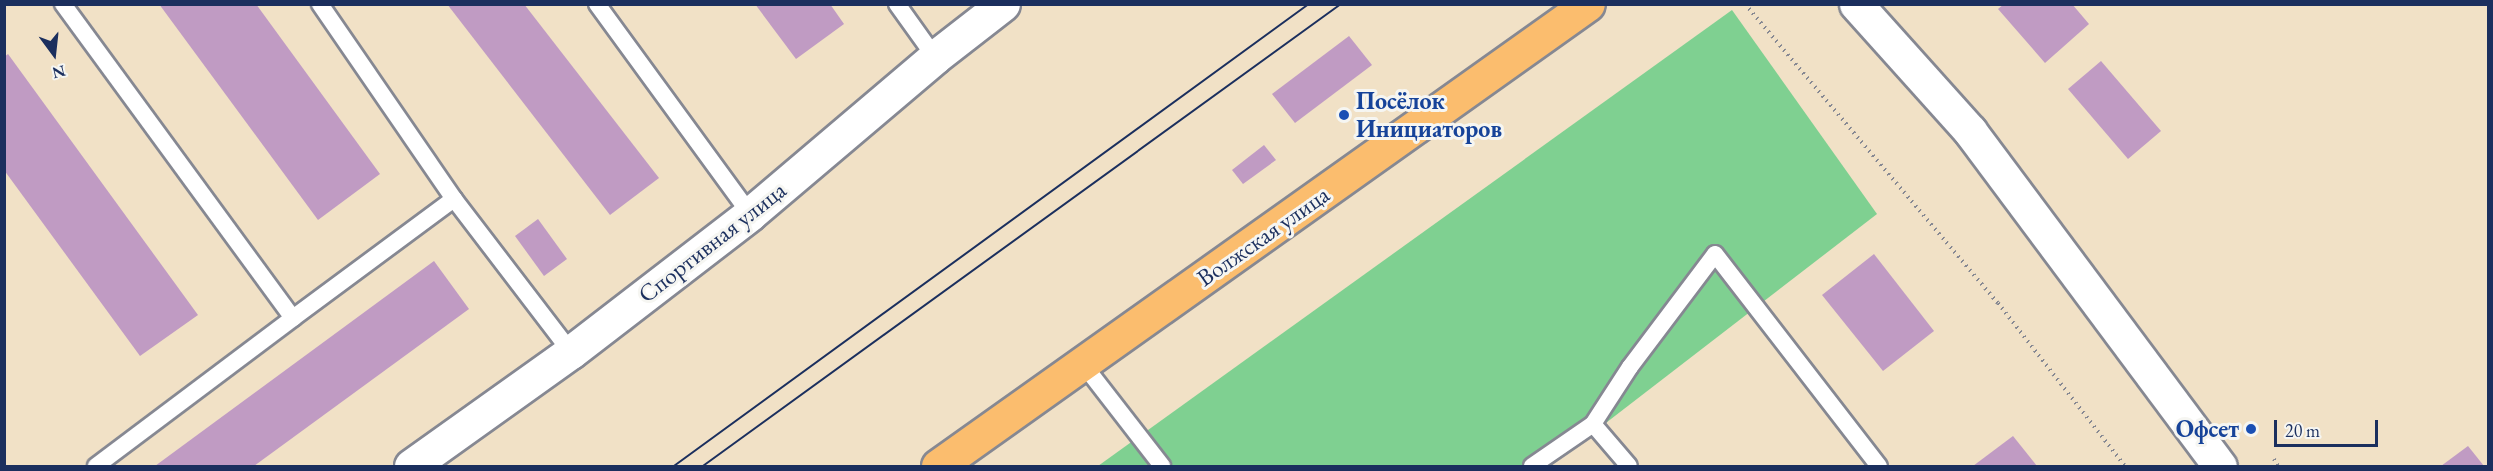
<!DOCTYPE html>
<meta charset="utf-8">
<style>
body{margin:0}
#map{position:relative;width:2493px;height:471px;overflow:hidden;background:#f1e1c6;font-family:"EB Garamond",serif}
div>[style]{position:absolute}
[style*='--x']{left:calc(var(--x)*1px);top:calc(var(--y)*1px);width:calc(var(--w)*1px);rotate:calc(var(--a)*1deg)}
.green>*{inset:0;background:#7fd091}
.building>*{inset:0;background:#c09bc3}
.path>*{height:4px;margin-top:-2px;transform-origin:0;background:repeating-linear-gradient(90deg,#868892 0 1.5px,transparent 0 6px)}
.roads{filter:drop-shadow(2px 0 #868892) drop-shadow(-2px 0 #868892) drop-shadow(0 2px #868892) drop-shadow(0 -2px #868892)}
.service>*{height:16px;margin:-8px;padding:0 8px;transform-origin:8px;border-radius:8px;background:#fff}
.minor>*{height:33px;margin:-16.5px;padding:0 16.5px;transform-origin:16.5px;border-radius:16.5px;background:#fff}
.primary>*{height:33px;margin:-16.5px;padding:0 16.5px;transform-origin:16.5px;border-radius:16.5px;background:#fbbd6e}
.tram>*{height:1.5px;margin:-0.75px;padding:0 0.75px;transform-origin:0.75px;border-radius:0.75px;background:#1b2f5e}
.dots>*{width:16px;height:16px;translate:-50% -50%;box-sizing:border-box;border:3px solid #f6f6f2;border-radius:50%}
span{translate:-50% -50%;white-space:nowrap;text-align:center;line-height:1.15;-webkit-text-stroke:6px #f6f6f2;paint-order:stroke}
.transit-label{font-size:24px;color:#164399;font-weight:700}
.left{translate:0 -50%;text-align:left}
.right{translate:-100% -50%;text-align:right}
.street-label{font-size:24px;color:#1b2f5e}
.frame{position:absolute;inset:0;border:6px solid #1b2f5e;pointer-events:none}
.north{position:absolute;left:24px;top:24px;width:60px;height:60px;-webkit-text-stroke:4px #f6f6f2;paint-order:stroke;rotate:165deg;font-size:16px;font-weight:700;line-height:24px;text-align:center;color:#1b2f5e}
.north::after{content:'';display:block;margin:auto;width:21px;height:27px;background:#1b2f5e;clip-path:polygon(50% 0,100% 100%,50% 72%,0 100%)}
.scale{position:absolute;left:2274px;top:420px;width:104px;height:27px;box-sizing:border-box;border:3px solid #1b2f5e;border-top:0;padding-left:8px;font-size:18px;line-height:21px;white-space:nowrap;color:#1b2f5e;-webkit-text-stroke:4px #f6f6f2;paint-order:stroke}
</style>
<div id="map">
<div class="green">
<div style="clip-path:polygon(1732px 10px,1877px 214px,1550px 466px,1098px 466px)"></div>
</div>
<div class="building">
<div style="clip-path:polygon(159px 4px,256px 4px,380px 174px,318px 220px)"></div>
<div style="clip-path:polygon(447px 4px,524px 4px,659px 178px,610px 215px)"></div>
<div style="clip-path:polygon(755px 4px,830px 4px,844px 24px,796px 59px)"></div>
<div style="clip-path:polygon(2004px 4px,2072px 4px,2089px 24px,2045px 63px,1998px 9px)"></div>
<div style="clip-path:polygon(1349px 36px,1372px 65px,1295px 123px,1272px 94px)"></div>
<div style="clip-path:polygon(8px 54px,198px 315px,140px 356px,4px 170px,4px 57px)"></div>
<div style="clip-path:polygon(2101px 61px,2161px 131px,2128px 159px,2068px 89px)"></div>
<div style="clip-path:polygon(1264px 145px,1276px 160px,1243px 184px,1232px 170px)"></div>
<div style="clip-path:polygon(538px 219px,567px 259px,544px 276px,515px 236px)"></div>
<div style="clip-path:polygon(1874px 254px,1934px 331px,1883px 371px,1822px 295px)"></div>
<div style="clip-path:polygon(434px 261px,469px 309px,254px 466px,155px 466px)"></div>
<div style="clip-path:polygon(2013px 436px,2037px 466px,1973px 466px)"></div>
<div style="clip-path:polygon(2468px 446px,2484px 466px,2441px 466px)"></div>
</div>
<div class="path">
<div style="--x:1745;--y:4;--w:392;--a:49.8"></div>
<div style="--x:1998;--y:303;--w:207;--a:52.1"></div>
<div style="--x:2274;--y:459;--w:8;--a:60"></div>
</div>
<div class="roads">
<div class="service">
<div style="--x:63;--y:4;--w:389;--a:53.8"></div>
<div style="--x:293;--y:318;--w:200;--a:-36.5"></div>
<div style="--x:454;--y:199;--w:193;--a:52.6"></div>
<div style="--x:320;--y:4;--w:237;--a:55.5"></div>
<div style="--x:597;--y:4;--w:260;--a:53.9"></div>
<div style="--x:897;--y:4;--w:65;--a:54.4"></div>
<div style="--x:1083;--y:364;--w:129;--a:52.2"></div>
<div style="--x:1593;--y:424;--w:55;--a:49.4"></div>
<div style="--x:96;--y:466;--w:246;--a:-36.9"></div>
<div style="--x:1532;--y:466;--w:74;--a:-34.5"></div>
<div style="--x:1593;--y:424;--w:68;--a:-57"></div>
<div style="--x:1630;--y:367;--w:141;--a:-53"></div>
<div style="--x:1715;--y:254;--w:268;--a:52.3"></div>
</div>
<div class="minor">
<div style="--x:1856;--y:4;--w:171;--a:48.1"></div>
<div style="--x:1970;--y:131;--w:418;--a:53.3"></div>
<div style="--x:411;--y:466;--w:196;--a:-35.5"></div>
<div style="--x:571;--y:352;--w:226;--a:-37.6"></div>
<div style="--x:750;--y:214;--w:243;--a:-40.3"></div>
<div style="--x:935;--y:57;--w:86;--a:-37.9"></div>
</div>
<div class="primary">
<div style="--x:938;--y:466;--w:797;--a:-35.4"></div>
</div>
</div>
<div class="tram">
<div style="--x:674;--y:466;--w:785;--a:-36.04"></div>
<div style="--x:703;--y:466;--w:788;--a:-35.91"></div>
</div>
<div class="dots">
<div style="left:1344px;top:115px;background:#1a4fb4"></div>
<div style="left:2251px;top:429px;background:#1a4fb4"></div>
</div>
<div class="transit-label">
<span class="left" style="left:1356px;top:115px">Посёлок<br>Инициаторов</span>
<span class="right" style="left:2239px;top:429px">Офсет</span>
</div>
<div class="street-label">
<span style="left:1263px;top:236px;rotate:-35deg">Волжская улица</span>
<span style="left:712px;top:242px;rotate:-38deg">Спортивная улица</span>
</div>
<div class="frame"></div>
<div class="north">N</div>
<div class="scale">20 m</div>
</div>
